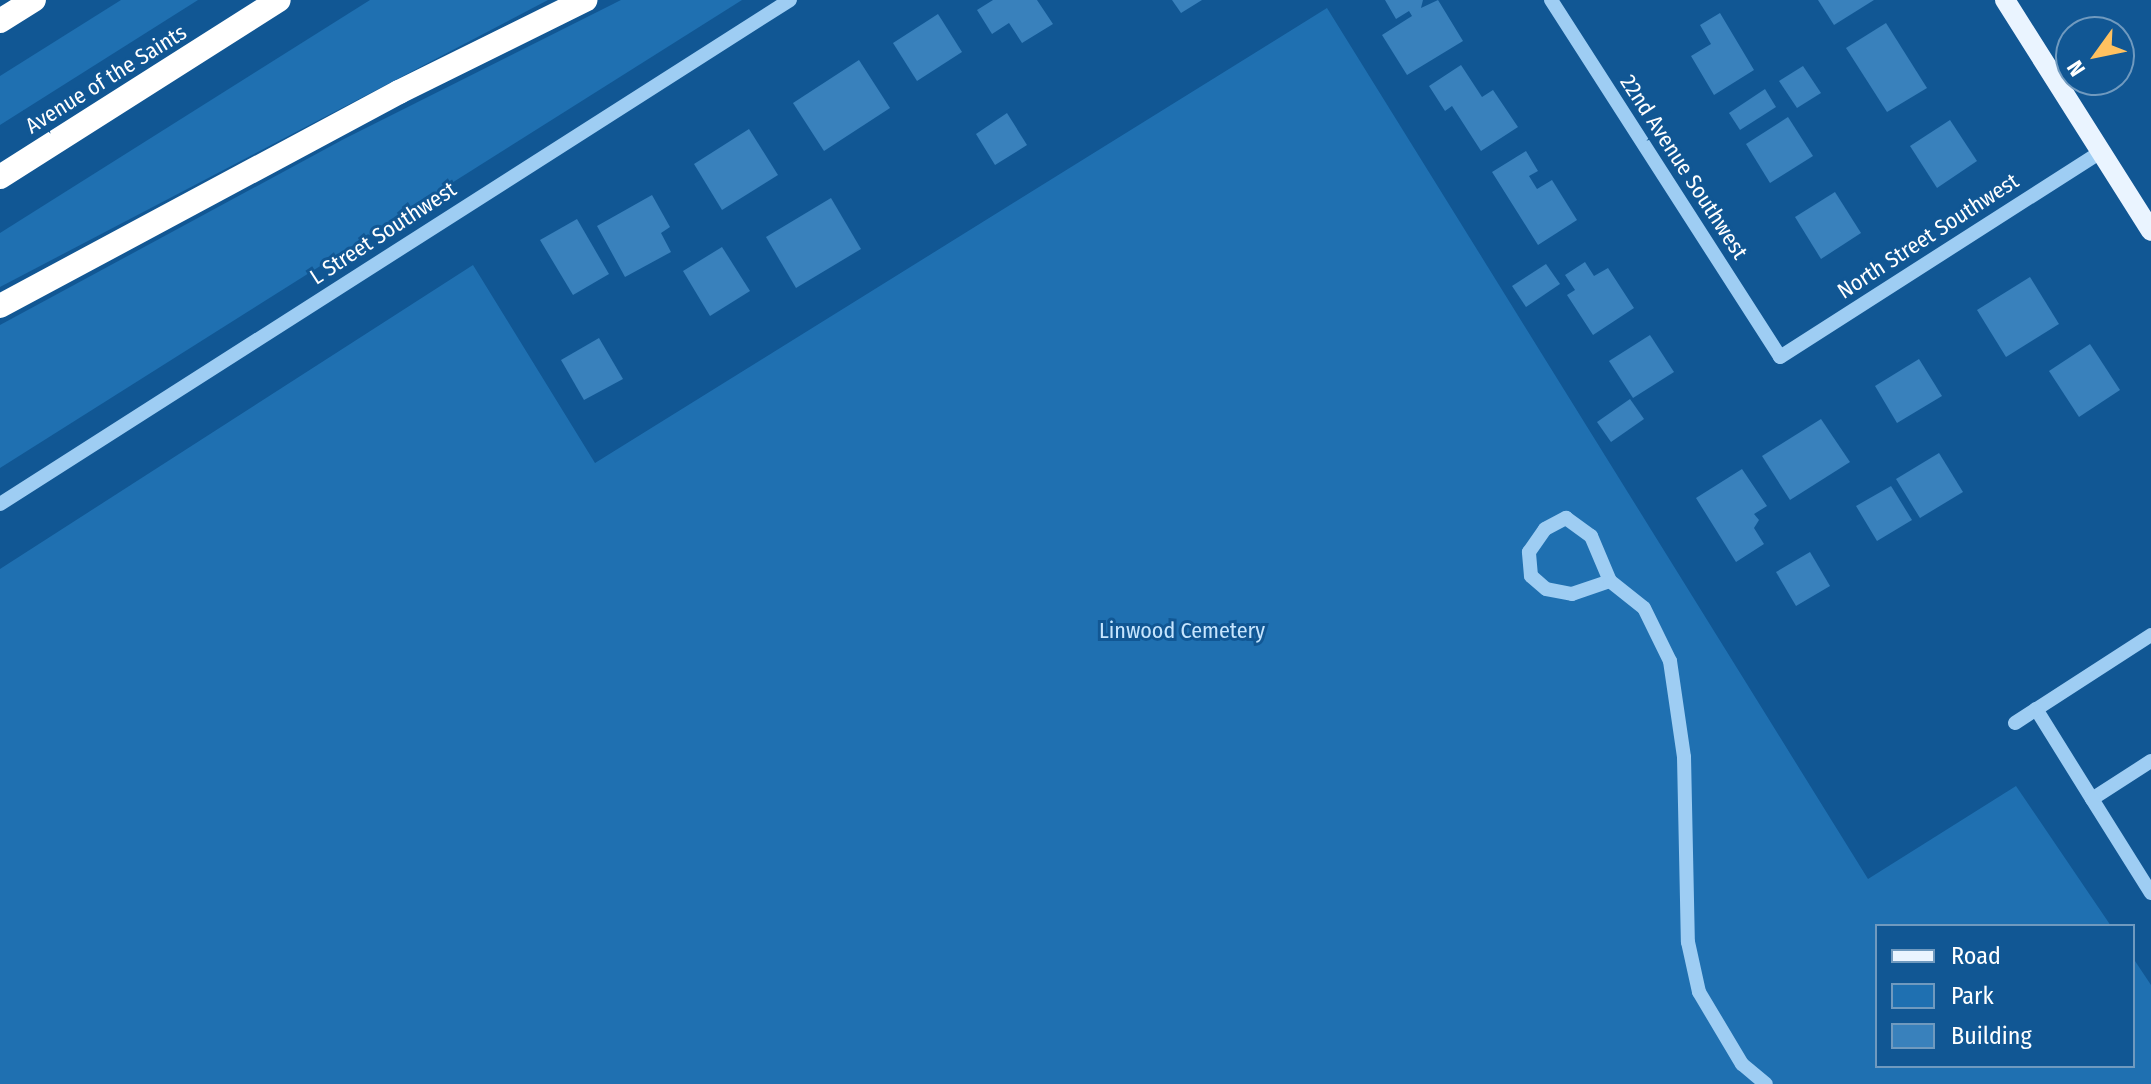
<!DOCTYPE html>
<style>
body{margin:0}
#map{position:relative;width:2151px;height:1084px;overflow:hidden;background:#115794;font-family:"Fira Sans Condensed",sans-serif}
div>[style]{position:absolute}
[style*='--x']{left:calc(var(--x)*1px);top:calc(var(--y)*1px);width:calc(var(--w)*1px);rotate:calc(var(--a)*1deg)}
.green>*{inset:0;background:#1f70b1}
.building>*{inset:0;background:#3981bc}
.minor>*{height:14px;margin:-7px;padding:0 7px;transform-origin:7px;border-radius:7px;background:#9ecdf3}
.major>*{height:20px;margin:-10px;padding:0 10px;transform-origin:10px;border-radius:10px;background:#eaf4ff}
.highway>*{height:24px;margin:-12px;padding:0 12px;transform-origin:12px;border-radius:12px;background:#fff}
span{translate:-50% -50%;white-space:nowrap;text-align:center;line-height:1.15;-webkit-text-stroke:6px #115794;paint-order:stroke}
.street-label{font-size:22px;color:#fff}
.park-label{font-size:22px;color:#c6e5fe}
.legend{position:absolute;left:1875px;top:924px;width:260px;height:144px;box-sizing:border-box;background:#115794;border:2px solid #709abf;margin:0;padding:10px 14px;list-style:none;font-size:24px;color:#fff}
.legend li{display:flex;align-items:center;gap:16px;height:40px}
.legend b{width:40px;border:2px solid #709abf}
.north{position:absolute;left:2055px;top:16px;width:80px;height:80px;box-sizing:border-box;background:#115794;border:2px solid #709abf;border-radius:50%;rotate:237deg;font-size:22px;font-weight:700;line-height:32px;text-align:center;color:#fff}
.north::after{content:'';display:block;margin:auto;width:28px;height:36px;background:#ffc160;clip-path:polygon(50% 0,100% 100%,50% 72%,0 100%)}
</style>
<div id="map">
<div class="green">
<div style="clip-path:polygon(121px 0,198px 0,0 125px,0 76px)"></div>
<div style="clip-path:polygon(370px 0,548px 0,0 287px,0 233px)"></div>
<div style="clip-path:polygon(621px 0,742px 0,0 468px,0 325px,344px 139px)"></div>
<div style="clip-path:polygon(1327px 8px,1868px 879px,2016px 786px,2111px 926px,1877px 926px,1877px 1066px,2133px 1066px,2133px 958px,2151px 985px,2151px 1084px,0 1084px,0 569px,473px 265px,595px 463px)"></div>
</div>
<div class="building">
<div style="clip-path:polygon(993px 0,1037px 0,1053px 24px,1022px 43px,1009px 23px,992px 34px,977px 10px)"></div>
<div style="clip-path:polygon(1172px 0,1202px 0,1181px 13px)"></div>
<div style="clip-path:polygon(1385px 0,1423px 0,1421px 8px,1438px 0,1463px 41px,1407px 75px,1382px 35px,1412px 16px,1409px 11px,1396px 19px)"></div>
<div style="clip-path:polygon(1818px 0,1874px 0,1834px 25px)"></div>
<div style="clip-path:polygon(1720px 13px,1754px 70px,1714px 95px,1691px 56px,1711px 44px,1700px 25px)"></div>
<div style="clip-path:polygon(938px 14px,962px 52px,917px 81px,893px 43px)"></div>
<div style="clip-path:polygon(1886px 23px,1927px 88px,1887px 112px,1846px 48px)"></div>
<div style="clip-path:polygon(859px 60px,890px 108px,824px 151px,793px 103px)"></div>
<div style="clip-path:polygon(1461px 65px,1482px 97px,1493px 90px,1518px 127px,1481px 151px,1452px 106px,1445px 111px,1429px 86px)"></div>
<div style="clip-path:polygon(1803px 66px,1821px 93px,1797px 108px,1779px 81px)"></div>
<div style="clip-path:polygon(1765px 89px,1776px 107px,1740px 130px,1729px 113px)"></div>
<div style="clip-path:polygon(1007px 113px,1027px 145px,995px 165px,976px 134px)"></div>
<div style="clip-path:polygon(1788px 117px,1813px 156px,1770px 183px,1746px 144px)"></div>
<div style="clip-path:polygon(1950px 120px,1977px 161px,1937px 188px,1910px 146px)"></div>
<div style="clip-path:polygon(749px 129px,778px 175px,722px 210px,694px 164px)"></div>
<div style="clip-path:polygon(1526px 151px,1538px 171px,1529px 176px,1537px 189px,1552px 180px,1577px 220px,1538px 245px,1492px 172px)"></div>
<div style="clip-path:polygon(1835px 192px,1861px 233px,1821px 259px,1795px 217px)"></div>
<div style="clip-path:polygon(652px 195px,670px 227px,661px 233px,671px 252px,625px 277px,597px 226px)"></div>
<div style="clip-path:polygon(831px 198px,861px 249px,796px 288px,766px 237px)"></div>
<div style="clip-path:polygon(577px 219px,609px 274px,573px 295px,540px 240px)"></div>
<div style="clip-path:polygon(722px 247px,750px 291px,710px 316px,683px 271px)"></div>
<div style="clip-path:polygon(1585px 262px,1594px 276px,1608px 268px,1634px 308px,1593px 335px,1567px 295px,1575px 290px,1565px 275px)"></div>
<div style="clip-path:polygon(1546px 264px,1560px 284px,1526px 307px,1512px 286px)"></div>
<div style="clip-path:polygon(2030px 277px,2059px 324px,2006px 357px,1977px 310px)"></div>
<div style="clip-path:polygon(1650px 335px,1674px 372px,1633px 398px,1609px 361px)"></div>
<div style="clip-path:polygon(599px 338px,623px 379px,584px 400px,561px 360px)"></div>
<div style="clip-path:polygon(2090px 344px,2120px 390px,2079px 417px,2049px 371px)"></div>
<div style="clip-path:polygon(1919px 359px,1942px 396px,1897px 423px,1875px 386px)"></div>
<div style="clip-path:polygon(1630px 399px,1644px 419px,1611px 442px,1597px 422px)"></div>
<div style="clip-path:polygon(1821px 419px,1850px 462px,1790px 500px,1762px 456px)"></div>
<div style="clip-path:polygon(1939px 453px,1963px 492px,1920px 518px,1896px 479px)"></div>
<div style="clip-path:polygon(1742px 469px,1767px 506px,1754px 514px,1759px 520px,1754px 528px,1764px 544px,1736px 562px,1696px 498px)"></div>
<div style="clip-path:polygon(1891px 486px,1912px 520px,1877px 541px,1856px 506px)"></div>
<div style="clip-path:polygon(1810px 552px,1830px 586px,1796px 606px,1776px 572px)"></div>
</div>
<div class="minor">
<div style="--x:1551;--y:0;--w:424;--a:57.3"></div>
<div style="--x:1780;--y:357;--w:381;--a:-32.6"></div>
<div style="--x:0;--y:504;--w:937;--a:-32.54"></div>
<div style="--x:1610;--y:581;--w:40;--a:161.1"></div>
<div style="--x:1572;--y:594;--w:26;--a:-169"></div>
<div style="--x:1546;--y:589;--w:20;--a:-139"></div>
<div style="--x:1531;--y:576;--w:24;--a:-95"></div>
<div style="--x:1529;--y:552;--w:28;--a:-55"></div>
<div style="--x:1545;--y:529;--w:24;--a:-28"></div>
<div style="--x:1566;--y:518;--w:31;--a:36"></div>
<div style="--x:1591;--y:536;--w:49;--a:67.1"></div>
<div style="--x:1610;--y:581;--w:43;--a:38.5"></div>
<div style="--x:1644;--y:608;--w:59;--a:63.9"></div>
<div style="--x:1670;--y:661;--w:97;--a:81.7"></div>
<div style="--x:1684;--y:757;--w:185;--a:88.8"></div>
<div style="--x:1688;--y:942;--w:51;--a:77.6"></div>
<div style="--x:1699;--y:992;--w:84;--a:59.2"></div>
<div style="--x:1742;--y:1064;--w:31;--a:40"></div>
<div style="--x:2036;--y:709;--w:106;--a:58.1"></div>
<div style="--x:2015;--y:723;--w:162;--a:-32.9"></div>
<div style="--x:2151;--y:761;--w:70;--a:147.2"></div>
<div style="--x:2092;--y:799;--w:111;--a:57.9"></div>
</div>
<div class="major">
<div style="--x:2005;--y:0;--w:273;--a:57.7"></div>
</div>
<div class="highway">
<div style="--x:0;--y:21;--w:40;--a:-32"></div>
<div style="--x:0;--y:177;--w:330;--a:-32.4"></div>
<div style="--x:0;--y:306;--w:453;--a:-28.2"></div>
<div style="--x:399;--y:92;--w:208;--a:-26.3"></div>
</div>
<div class="street-label">
<span style="left:106px;top:79px;rotate:-32deg">Avenue of the Saints</span>
<span style="left:1684px;top:167px;rotate:57deg">22nd Avenue Southwest</span>
<span style="left:383px;top:233px;rotate:-33deg">L Street Southwest</span>
<span style="left:1928px;top:236px;rotate:-33deg">North Street Southwest</span>
</div>
<div class="park-label">
<span style="left:1182px;top:631px">Linwood Cemetery</span>
</div>
<ul class="legend">
<li><b style="height:10px;background:#eaf4ff"></b>Road</li>
<li><b style="height:22px;background:#1f70b1"></b>Park</li>
<li><b style="height:22px;background:#3981bc"></b>Building</li>
</ul>
<div class="north">N</div>
</div>
